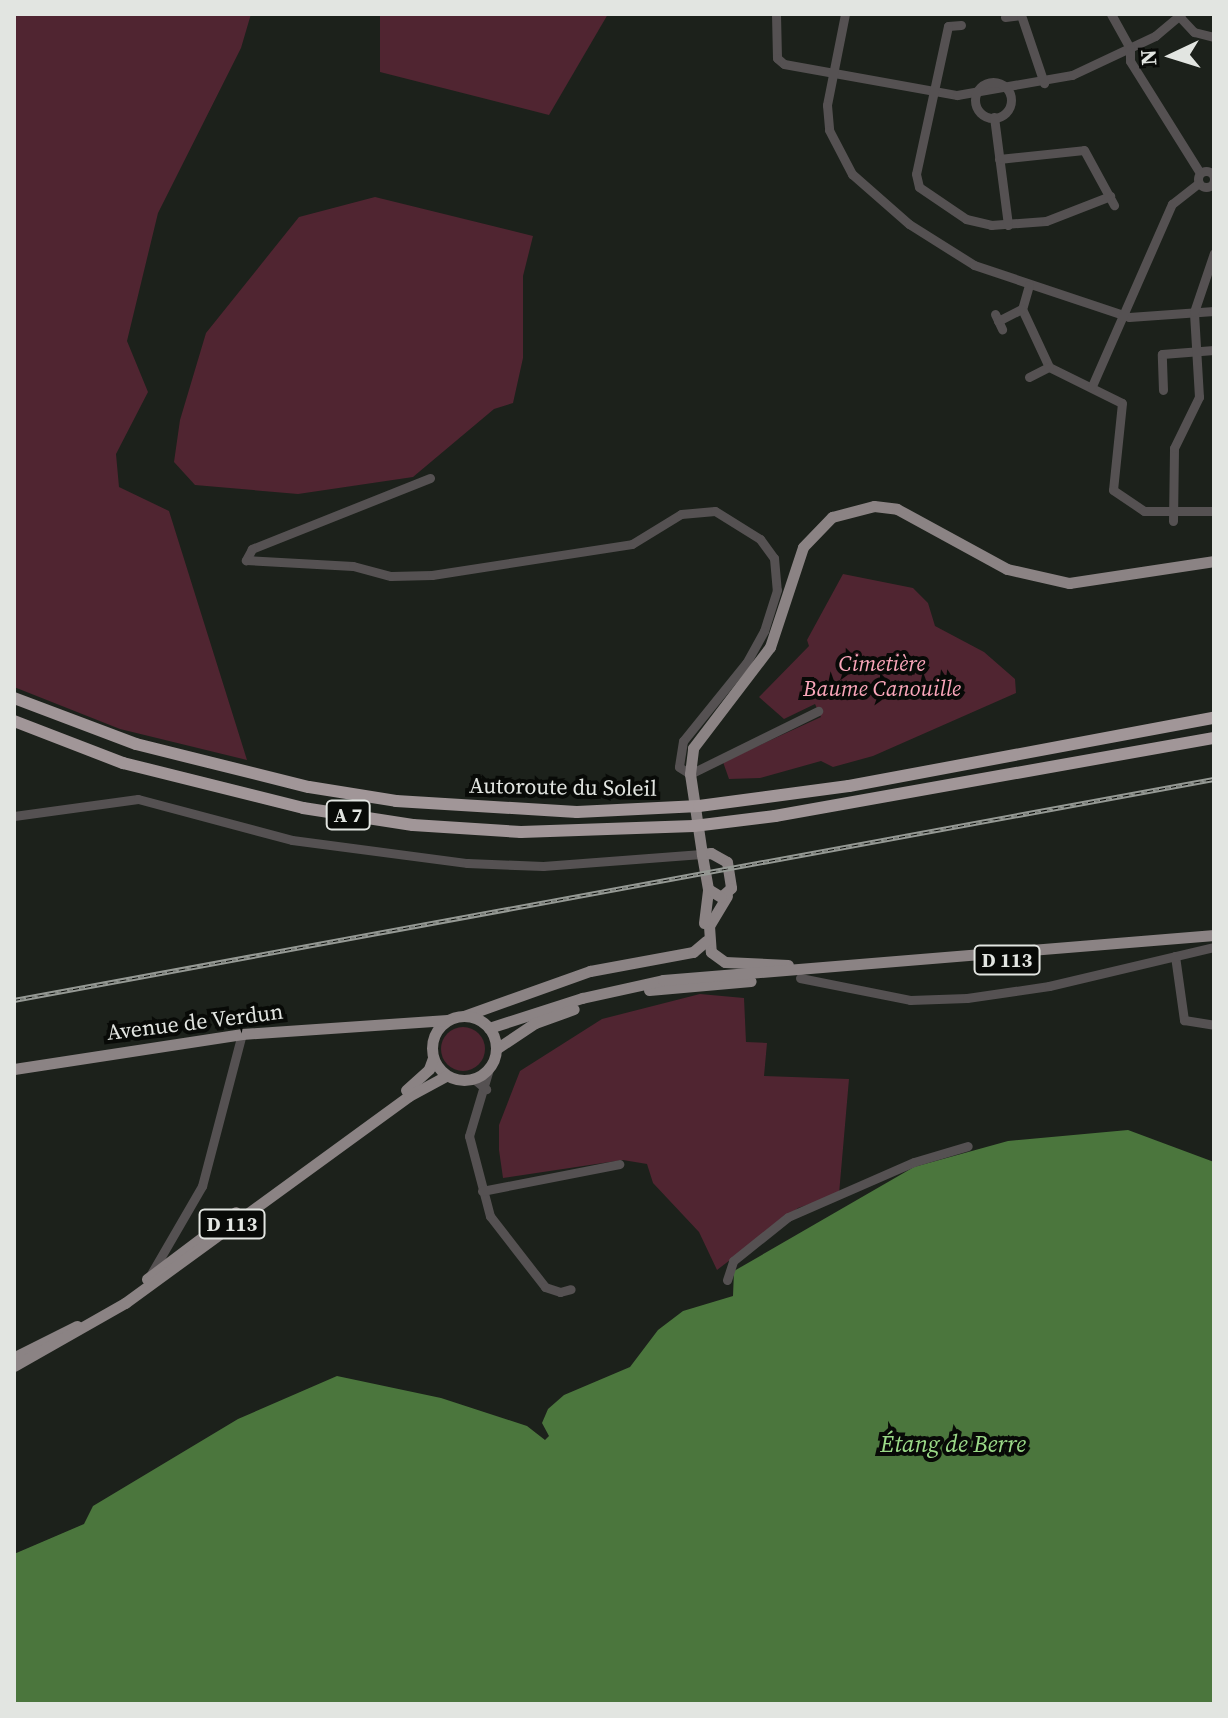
<!DOCTYPE html>
<meta charset="utf-8">
<style>
body{margin:0}
#map{position:relative;width:1228px;height:1718px;overflow:hidden;background:#1c211b;font-family:"Source Serif 4",serif}
div>[style]{position:absolute}
[style*='--x']{left:calc(var(--x)*1px);top:calc(var(--y)*1px);width:calc(var(--w)*1px);rotate:calc(var(--a)*1deg)}
.green>*{inset:0;background:#502531}
.round{border-radius:50%}
.water>*{inset:0;background:#4b763d}
.minor>*{height:9px;margin:-4.5px;padding:0 4.5px;transform-origin:4.5px;border-radius:4.5px;background:#555152}
.minor>.ring{margin:-4.5px;padding:0;box-sizing:content-box;background:none;border:9px solid #555152;border-radius:50%}
.major>*{height:11px;margin:-5.5px;padding:0 5.5px;transform-origin:5.5px;border-radius:5.5px;background:#8b8384}
.major>.ring{margin:-5.5px;padding:0;box-sizing:content-box;background:none;border:11px solid #8b8384;border-radius:50%}
.highway>*{height:12px;margin:-6px;padding:0 6px;transform-origin:6px;border-radius:6px;background:#a19698}
.rail>*{height:5px;margin-top:-2.5px;transform-origin:0;background:repeating-linear-gradient(90deg,#080a07 0 6px,#959994 0 12px);box-sizing:border-box;border-block:2px solid #959994}
span{translate:-50% -50%;white-space:nowrap;text-align:center;line-height:1.15;-webkit-text-stroke:8px #080a07;paint-order:stroke}
.shield-label span{padding:2px 6px;background:#080a07;border:2px solid;border-radius:6px;-webkit-text-stroke-width:0}
.shield-label{font-size:20px;color:#e2e5e1;font-weight:700}
.park-label{font-size:22px;color:#faa6ba;font-style:italic}
.street-label{font-size:22px;color:#e2e5e1}
.water-label{font-size:24px;color:#9bda88;font-style:italic}
.frame{position:absolute;inset:0;border:16px solid #e2e5e1;pointer-events:none}
.north{position:absolute;left:1132px;top:16px;width:80px;height:80px;-webkit-text-stroke:6px #080a07;paint-order:stroke;rotate:266deg;font-size:22px;font-weight:700;line-height:32px;text-align:center;color:#e2e5e1}
.north::after{content:'';display:block;margin:auto;width:28px;height:36px;background:#e2e5e1;clip-path:polygon(50% 0,100% 100%,50% 72%,0 100%)}
</style>
<div id="map">
<div class="green">
<div style="clip-path:polygon(14px 14px,251px 14px,241px 48px,158px 213px,127px 341px,148px 392px,116px 454px,119px 487px,169px 511px,247px 760px,120px 729px,14px 687px)"></div>
<div style="clip-path:polygon(380px 14px,608px 14px,549px 115px,380px 72px)"></div>
<div style="clip-path:polygon(375px 197px,533px 236px,523px 276px,523px 358px,513px 403px,494px 409px,413px 477px,298px 494px,195px 485px,174px 462px,180px 420px,206px 333px,299px 217px)"></div>
<div style="clip-path:polygon(843px 574px,913px 588px,928px 603px,935px 626px,984px 652px,1015px 679px,1016px 693px,873px 756px,833px 767px,821px 761px,760px 778px,729px 779px,723px 762px,821px 717px,815px 704px,784px 719px,759px 697px,809px 646px,807px 640px)"></div>
<div style="clip-path:polygon(700px 994px,744px 998px,746px 1042px,767px 1043px,764px 1076px,849px 1079px,839px 1194px,798px 1208px,717px 1270px,699px 1232px,653px 1183px,647px 1164px,623px 1160px,503px 1178px,499px 1150px,499px 1125px,520px 1071px,602px 1019px)"></div>
<div class="round" style="left:441px;top:1027px;width:44px;height:44px"></div>
</div>
<div class="water">
<div style="clip-path:polygon(1128px 1130px,1214px 1162px,1214px 1704px,14px 1704px,14px 1554px,84px 1524px,93px 1506px,238px 1419px,337px 1376px,441px 1398px,527px 1426px,545px 1440px,549px 1436px,542px 1423px,548px 1409px,564px 1395px,630px 1367px,658px 1330px,683px 1311px,733px 1296px,734px 1271px,914px 1167px,1008px 1141px)"></div>
</div>
<div class="minor">
<div style="--x:776;--y:14;--w:44;--a:88.7"></div>
<div style="--x:777;--y:58;--w:9;--a:41"></div>
<div style="--x:784;--y:64;--w:176;--a:10.2"></div>
<div style="--x:957;--y:95;--w:117;--a:-9.9"></div>
<div style="--x:1072;--y:75;--w:92;--a:-25.2"></div>
<div style="--x:1155;--y:36;--w:34;--a:-40"></div>
<div style="--x:845;--y:14;--w:93;--a:101.2"></div>
<div style="--x:827;--y:105;--w:25;--a:85"></div>
<div style="--x:829;--y:130;--w:50;--a:62.4"></div>
<div style="--x:852;--y:174;--w:76;--a:41.3"></div>
<div style="--x:909;--y:224;--w:77;--a:32.2"></div>
<div style="--x:974;--y:265;--w:163;--a:18.5"></div>
<div style="--x:1129;--y:317;--w:85;--a:-4"></div>
<div style="--x:1111;--y:14;--w:39;--a:61"></div>
<div style="--x:1130;--y:48;--w:13;--a:90"></div>
<div style="--x:1130;--y:61;--w:132;--a:58"></div>
<div style="--x:1177;--y:14;--w:25;--a:47"></div>
<div style="--x:1194;--y:32;--w:21;--a:14"></div>
<div style="--x:1005;--y:17;--w:16;--a:-7"></div>
<div style="--x:1021;--y:15;--w:72;--a:71.3"></div>
<div style="--x:961;--y:25;--w:13;--a:176"></div>
<div style="--x:948;--y:26;--w:151;--a:102.2"></div>
<div style="--x:916;--y:174;--w:13;--a:77"></div>
<div style="--x:919;--y:187;--w:57;--a:34.2"></div>
<div style="--x:966;--y:219;--w:26;--a:13"></div>
<div style="--x:991;--y:225;--w:55;--a:-4.2"></div>
<div style="--x:1046;--y:221;--w:69;--a:-21.3"></div>
<div class="ring" style="left:975px;top:82px;width:27px;height:27px"></div>
<div style="--x:994;--y:117;--w:109;--a:82.6"></div>
<div style="--x:999;--y:159;--w:85;--a:-6"></div>
<div style="--x:1084;--y:150;--w:63;--a:61.4"></div>
<div class="ring" style="left:1198px;top:171px;width:7px;height:7px"></div>
<div style="--x:1029;--y:285;--w:25;--a:106"></div>
<div style="--x:1022;--y:309;--w:64;--a:65"></div>
<div style="--x:1049;--y:367;--w:81;--a:26.3"></div>
<div style="--x:1122;--y:403;--w:87;--a:95.9"></div>
<div style="--x:1113;--y:490;--w:37;--a:34"></div>
<div style="--x:1144;--y:511;--w:70;--a:0"></div>
<div style="--x:995;--y:314;--w:17;--a:65"></div>
<div style="--x:998;--y:321;--w:27;--a:-27"></div>
<div style="--x:1029;--y:377;--w:22;--a:-27"></div>
<div style="--x:1092;--y:386;--w:199;--a:-66.3"></div>
<div style="--x:1172;--y:204;--w:34;--a:-38"></div>
<div style="--x:1163;--y:390;--w:36;--a:-92"></div>
<div style="--x:1162;--y:354;--w:52;--a:-4.4"></div>
<div style="--x:430;--y:478;--w:192;--a:158.3"></div>
<div style="--x:252;--y:549;--w:13;--a:119"></div>
<div style="--x:246;--y:560;--w:107;--a:3.2"></div>
<div style="--x:353;--y:566;--w:39;--a:15"></div>
<div style="--x:391;--y:576;--w:41;--a:-1.4"></div>
<div style="--x:432;--y:575;--w:202;--a:-8.8"></div>
<div style="--x:632;--y:544;--w:57;--a:-31.5"></div>
<div style="--x:681;--y:514;--w:34;--a:-5"></div>
<div style="--x:715;--y:511;--w:53;--a:31.9"></div>
<div style="--x:760;--y:539;--w:24;--a:54"></div>
<div style="--x:774;--y:558;--w:32;--a:85"></div>
<div style="--x:777;--y:590;--w:43;--a:107.6"></div>
<div style="--x:764;--y:631;--w:37;--a:119"></div>
<div style="--x:746;--y:663;--w:100;--a:128.9"></div>
<div style="--x:683;--y:741;--w:26;--a:99"></div>
<div style="--x:679;--y:767;--w:13;--a:32"></div>
<div style="--x:690;--y:774;--w:143;--a:-26.2"></div>
<div style="--x:1173;--y:521;--w:73;--a:-89.2"></div>
<div style="--x:1174;--y:448;--w:57;--a:-63.9"></div>
<div style="--x:1199;--y:397;--w:85;--a:-93.4"></div>
<div style="--x:1194;--y:312;--w:62;--a:-71.3"></div>
<div style="--x:14;--y:816;--w:125;--a:-7.8"></div>
<div style="--x:138;--y:799;--w:159;--a:14.9"></div>
<div style="--x:292;--y:840;--w:177;--a:7.5"></div>
<div style="--x:467;--y:863;--w:76;--a:2.3"></div>
<div style="--x:543;--y:866;--w:159;--a:-4.3"></div>
<div style="--x:1175;--y:956;--w:65;--a:82"></div>
<div style="--x:1184;--y:1020;--w:30;--a:9"></div>
<div style="--x:800;--y:978;--w:112;--a:11.3"></div>
<div style="--x:910;--y:1000;--w:57;--a:-2"></div>
<div style="--x:967;--y:998;--w:83;--a:-8.3"></div>
<div style="--x:1049;--y:986;--w:170;--a:-13.3"></div>
<div style="--x:489;--y:1069;--w:70;--a:106.6"></div>
<div style="--x:469;--y:1136;--w:83;--a:75.3"></div>
<div style="--x:490;--y:1216;--w:90;--a:52.2"></div>
<div style="--x:545;--y:1287;--w:16;--a:18"></div>
<div style="--x:560;--y:1292;--w:11;--a:-15"></div>
<div style="--x:474;--y:1079;--w:16;--a:40"></div>
<div style="--x:482;--y:1191;--w:140;--a:-11.1"></div>
<div style="--x:151;--y:1274;--w:102;--a:-59.9"></div>
<div style="--x:202;--y:1186;--w:157;--a:-75.3"></div>
<div style="--x:727;--y:1280;--w:20;--a:-72"></div>
<div style="--x:733;--y:1261;--w:70;--a:-38.7"></div>
<div style="--x:788;--y:1217;--w:137;--a:-23.6"></div>
<div style="--x:914;--y:1162;--w:56;--a:-16.5"></div>
</div>
<div class="major">
<div style="--x:702;--y:854;--w:81;--a:-98.5"></div>
<div style="--x:690;--y:774;--w:26;--a:-83"></div>
<div style="--x:693;--y:748;--w:127;--a:-52.7"></div>
<div style="--x:770;--y:647;--w:105;--a:-71.7"></div>
<div style="--x:803;--y:547;--w:42;--a:-46"></div>
<div style="--x:832;--y:517;--w:43;--a:-14.7"></div>
<div style="--x:874;--y:506;--w:23;--a:7"></div>
<div style="--x:897;--y:509;--w:125;--a:28.6"></div>
<div style="--x:1007;--y:569;--w:64;--a:12.7"></div>
<div style="--x:1069;--y:583;--w:147;--a:-8.6"></div>
<div style="--x:727;--y:896;--w:35;--a:121"></div>
<div style="--x:709;--y:926;--w:26;--a:86"></div>
<div style="--x:711;--y:952;--w:17;--a:36"></div>
<div style="--x:725;--y:962;--w:63;--a:2.7"></div>
<div style="--x:704;--y:923;--w:34;--a:-83"></div>
<div style="--x:708;--y:889;--w:36;--a:-100"></div>
<div style="--x:702;--y:854;--w:9;--a:-6"></div>
<div style="--x:711;--y:853;--w:18;--a:29"></div>
<div style="--x:727;--y:862;--w:26;--a:81"></div>
<div style="--x:731;--y:888;--w:13;--a:138"></div>
<div style="--x:721;--y:897;--w:15;--a:-148"></div>
<div style="--x:649;--y:990;--w:102;--a:-5"></div>
<div style="--x:464;--y:1016;--w:134;--a:-19.7"></div>
<div style="--x:590;--y:971;--w:105;--a:-10.5"></div>
<div style="--x:693;--y:952;--w:17;--a:-40"></div>
<div class="ring" style="left:432px;top:1016px;width:53px;height:53px"></div>
<div style="--x:489;--y:1028;--w:98;--a:-17.9"></div>
<div style="--x:582;--y:998;--w:83;--a:-12.5"></div>
<div style="--x:663;--y:980;--w:553;--a:-4.67"></div>
<div style="--x:496;--y:1049;--w:47;--a:-33.7"></div>
<div style="--x:535;--y:1023;--w:41;--a:-19.7"></div>
<div style="--x:14;--y:1069;--w:231;--a:-8.7"></div>
<div style="--x:242;--y:1034;--w:206;--a:-3.9"></div>
<div style="--x:406;--y:1090;--w:31;--a:-42"></div>
<div style="--x:429;--y:1069;--w:12;--a:-70"></div>
<div style="--x:147;--y:1279;--w:111;--a:-37"></div>
<div style="--x:17;--y:1356;--w:67;--a:-26.6"></div>
<div style="--x:14;--y:1366;--w:128;--a:-29.6"></div>
<div style="--x:125;--y:1303;--w:351;--a:-36.1"></div>
<div style="--x:409;--y:1096;--w:42;--a:-28.4"></div>
</div>
<div class="highway">
<div style="--x:14;--y:698;--w:130;--a:20.7"></div>
<div style="--x:136;--y:744;--w:178;--a:14"></div>
<div style="--x:309;--y:787;--w:88;--a:9.1"></div>
<div style="--x:396;--y:801;--w:181;--a:3.5"></div>
<div style="--x:577;--y:812;--w:122;--a:-2.8"></div>
<div style="--x:699;--y:806;--w:151;--a:-7.6"></div>
<div style="--x:849;--y:786;--w:371;--a:-10.6"></div>
<div style="--x:14;--y:721;--w:117;--a:21.1"></div>
<div style="--x:123;--y:763;--w:186;--a:14"></div>
<div style="--x:303;--y:808;--w:111;--a:8.8"></div>
<div style="--x:413;--y:825;--w:108;--a:3.7"></div>
<div style="--x:521;--y:832;--w:173;--a:-2"></div>
<div style="--x:694;--y:826;--w:82;--a:-7"></div>
<div style="--x:775;--y:816;--w:446;--a:-10.1"></div>
</div>
<div class="rail">
<div style="--x:14;--y:1000;--w:1220;--a:-10.44"></div>
</div>
<div class="shield-label">
<span style="left:348px;top:815px">A 7</span>
<span style="left:1007px;top:960px">D 113</span>
<span style="left:232px;top:1224px">D 113</span>
</div>
<div class="park-label">
<span style="left:882px;top:676px">Cimetière<br>Baume Canouille</span>
</div>
<div class="street-label">
<span style="left:563px;top:787px;rotate:1deg">Autoroute du Soleil</span>
<span style="left:195px;top:1022px;rotate:-7deg">Avenue de Verdun</span>
</div>
<div class="water-label">
<span style="left:953px;top:1444px">Étang de Berre</span>
</div>
<div class="frame"></div>
<div class="north">N</div>
</div>
